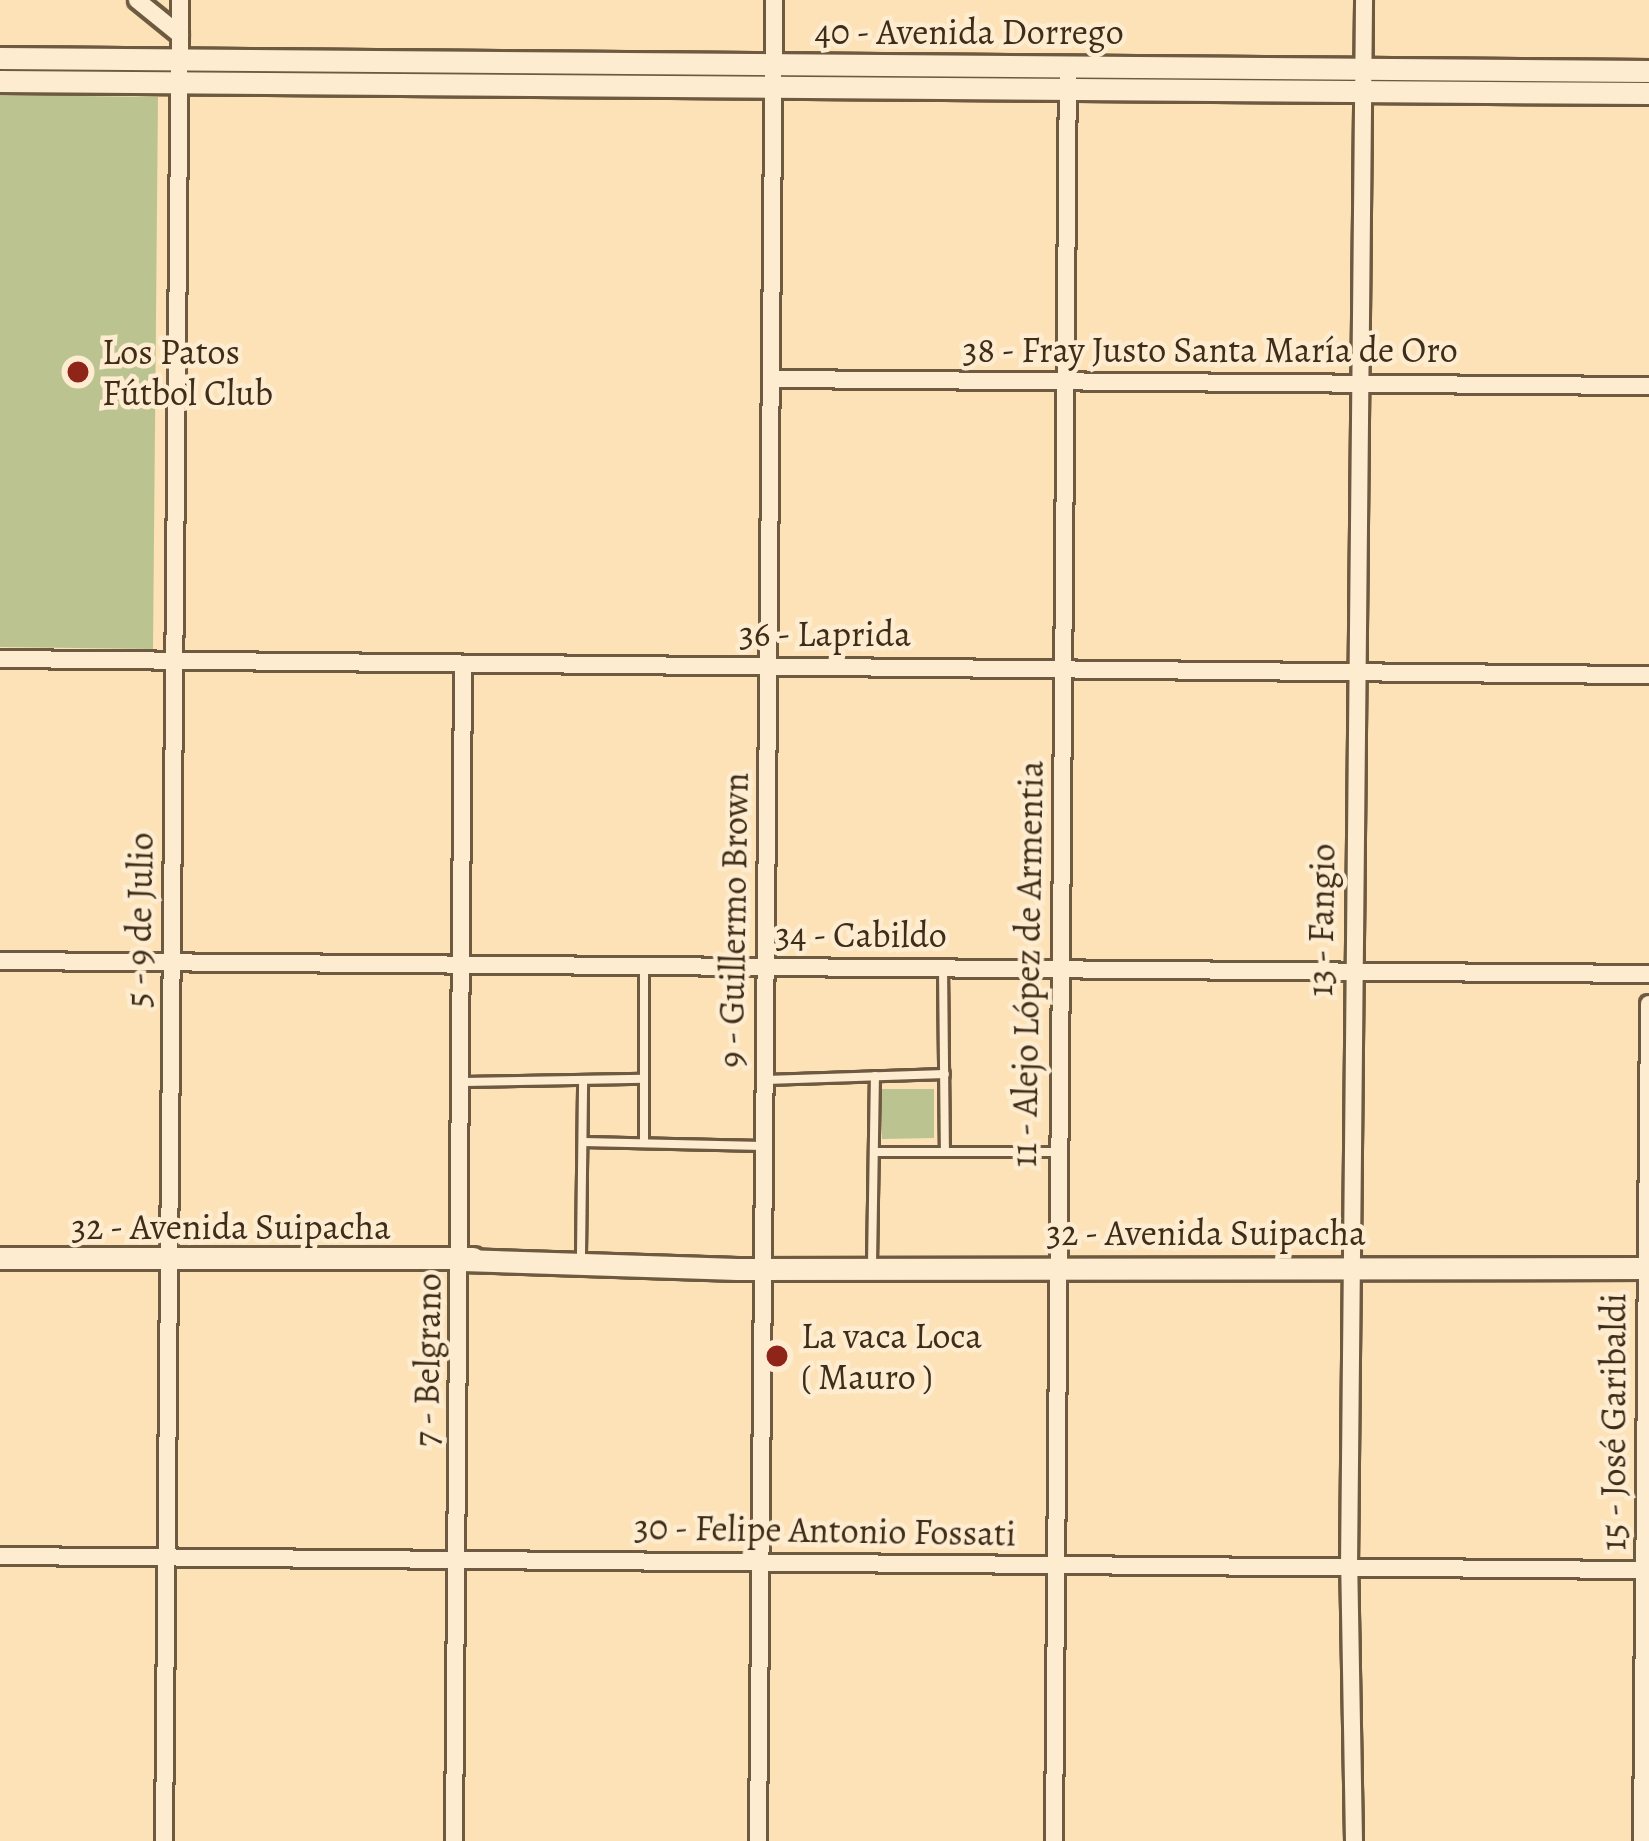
<!DOCTYPE html>
<meta charset="utf-8">
<style>
body{margin:0}
#map{position:relative;width:1649px;height:1841px;overflow:hidden;background:#fce2b6;font-family:Alegreya,serif}
div>[style]{position:absolute}
[style*='--x']{left:calc(var(--x)*1px);top:calc(var(--y)*1px);width:calc(var(--w)*1px);rotate:calc(var(--a)*1deg)}
.green>*{inset:0;background:#bbc491}
.roads{filter:drop-shadow(3px 0 #6e5a40) drop-shadow(-3px 0 #6e5a40) drop-shadow(0 3px #6e5a40) drop-shadow(0 -3px #6e5a40)}
.service>*{height:8px;margin:-4px;padding:0 4px;transform-origin:4px;border-radius:4px;background:#fdecd0}
.minor>*{height:16px;margin:-8px;padding:0 8px;transform-origin:8px;border-radius:8px;background:#fdecd0}
.tertiary>*{height:21px;margin:-10.5px;padding:0 10.5px;transform-origin:10.5px;border-radius:10.5px;background:#fdecd0}
.dots>*{width:33px;height:33px;translate:-50% -50%;box-sizing:border-box;border:6px solid #fdecd0;border-radius:50%}
span{translate:-50% -50%;white-space:nowrap;text-align:center;line-height:1.15;-webkit-text-stroke:9px #fdecd0;paint-order:stroke}
.street-label{font-size:36px;color:#3f2d19}
.poi-label{font-size:36px;color:#3f2d19}
.left{translate:0 -50%;text-align:left}
</style>
<div id="map">
<div class="green">
<div style="clip-path:polygon(0 95px,158px 97px,153px 649px,0 647px)"></div>
<div style="clip-path:polygon(882px 1089px,934px 1089px,934px 1138px,882px 1139px)"></div>
</div>
<div class="roads">
<div class="service">
<div style="--x:943;--y:968;--w:183;--a:89.4"></div>
<div style="--x:766;--y:1080;--w:179;--a:-1.9"></div>
<div style="--x:464;--y:1082;--w:180;--a:-1"></div>
<div style="--x:583;--y:1142;--w:180;--a:1.3"></div>
<div style="--x:644;--y:1142;--w:176;--a:-90"></div>
<div style="--x:874;--y:1152;--w:182;--a:0"></div>
<div style="--x:581;--y:1254;--w:174;--a:-89.3"></div>
<div style="--x:872;--y:1264;--w:188;--a:-89.1"></div>
</div>
<div class="minor">
<div style="--x:137;--y:0;--w:55;--a:39.1"></div>
<div style="--x:771;--y:379;--w:878;--a:0.46"></div>
<div style="--x:0;--y:659;--w:1649;--a:0.56"></div>
<div style="--x:0;--y:961;--w:1649;--a:0.45"></div>
<div style="--x:0;--y:1556;--w:1649;--a:0.49"></div>
<div style="--x:164;--y:1841;--w:1841;--a:-89.5"></div>
<div style="--x:454;--y:1841;--w:1176;--a:-89.56"></div>
<div style="--x:758;--y:1841;--w:1841;--a:-89.5"></div>
<div style="--x:1054;--y:1841;--w:1775;--a:-89.55"></div>
<div style="--x:1354;--y:1841;--w:274;--a:-91"></div>
<div style="--x:1349;--y:1567;--w:1567;--a:-89.45"></div>
<div style="--x:1642;--y:1841;--w:837;--a:-89.52"></div>
</div>
<div class="tertiary">
<div style="--x:0;--y:58;--w:1649;--a:0.45"></div>
<div style="--x:0;--y:81;--w:1649;--a:0.42"></div>
<div style="--x:0;--y:1258;--w:473;--a:0"></div>
<div style="--x:462;--y:1260;--w:275;--a:1.9"></div>
<div style="--x:737;--y:1269;--w:912;--a:-0.06"></div>
</div>
</div>
<div class="dots">
<div style="left:78px;top:372px;background:#8f2418"></div>
<div style="left:777px;top:1356px;background:#8f2418"></div>
</div>
<div class="street-label">
<span style="left:969px;top:32px">40 - Avenida Dorrego</span>
<span style="left:1210px;top:350px">38 - Fray Justo Santa María de Oro</span>
<span style="left:825px;top:634px">36 - Laprida</span>
<span style="left:139px;top:920px;rotate:-89deg">5 - 9 de Julio</span>
<span style="left:733px;top:920px;rotate:-89deg">9 - Guillermo Brown</span>
<span style="left:1321px;top:920px;rotate:-89deg">13 - Fangio</span>
<span style="left:861px;top:935px">34 - Cabildo</span>
<span style="left:1027px;top:964px;rotate:-89deg">11 - Alejo López de Armentia</span>
<span style="left:231px;top:1227px">32 - Avenida Suipacha</span>
<span style="left:1206px;top:1233px">32 - Avenida Suipacha</span>
<span style="left:427px;top:1360px;rotate:-89deg">7 - Belgrano</span>
<span style="left:1613px;top:1422px;rotate:-90deg">15 - José Garibaldi</span>
<span style="left:825px;top:1530px;rotate:1deg">30 - Felipe Antonio Fossati</span>
</div>
<div class="poi-label">
<span class="left" style="left:102px;top:372px">Los Patos<br>Fútbol Club</span>
<span class="left" style="left:801px;top:1356px">La vaca Loca<br>( Mauro )</span>
</div>
</div>
